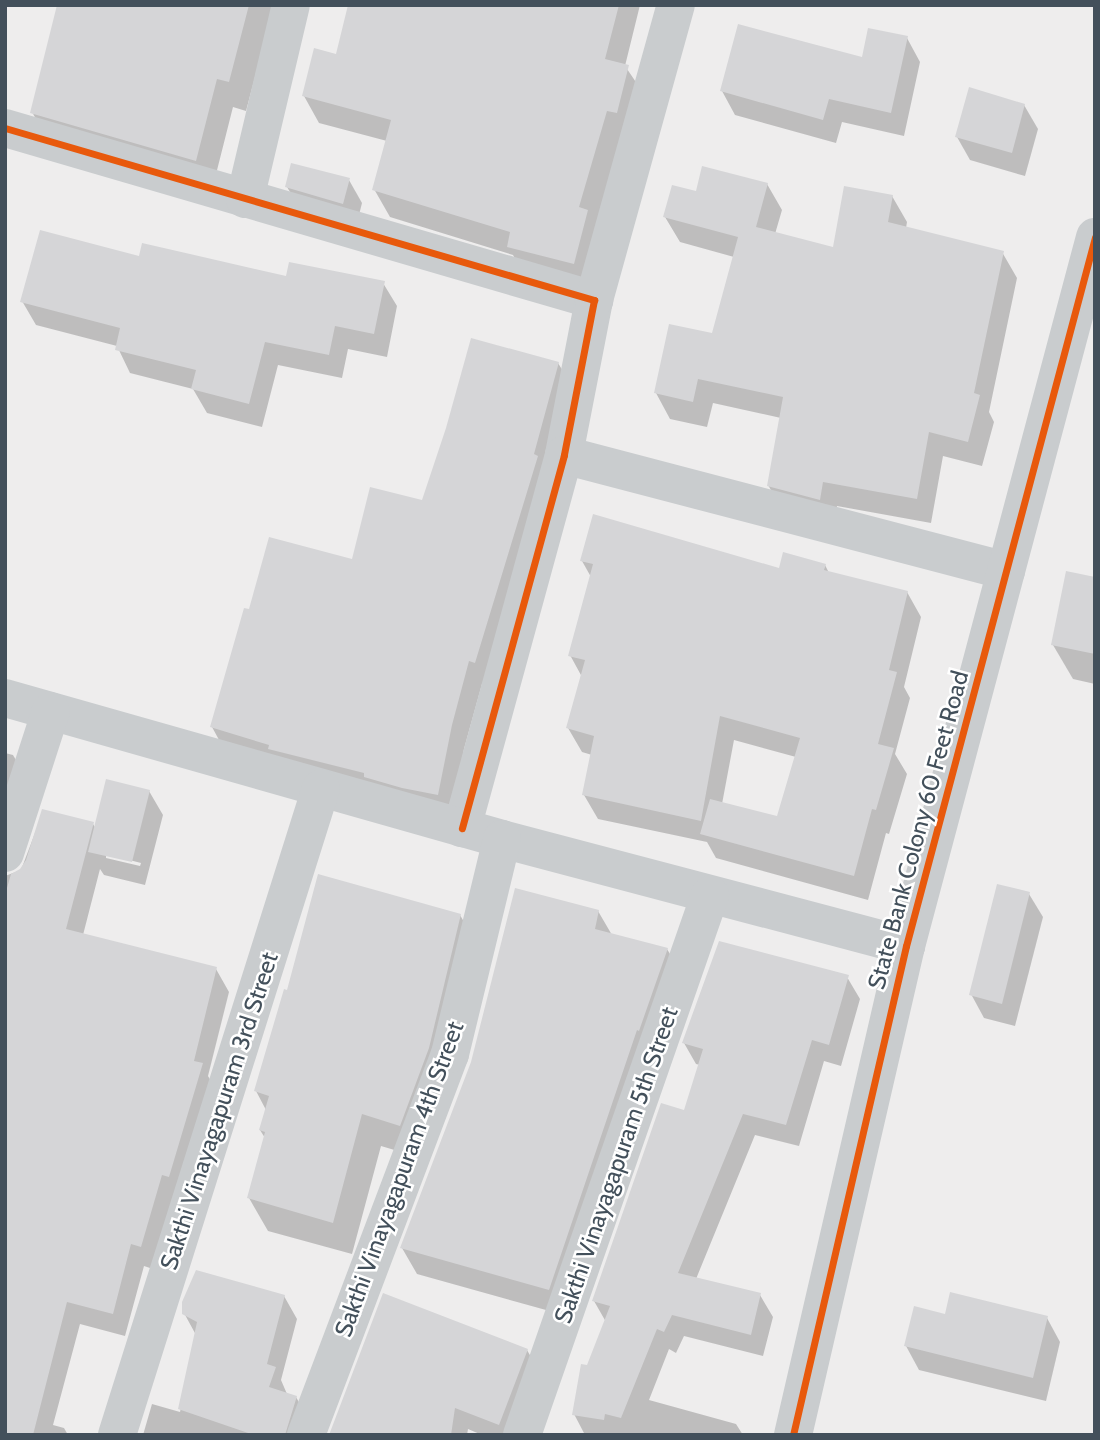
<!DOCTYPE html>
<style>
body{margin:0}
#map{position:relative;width:1100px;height:1440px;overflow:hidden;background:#eeeded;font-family:Cabin,sans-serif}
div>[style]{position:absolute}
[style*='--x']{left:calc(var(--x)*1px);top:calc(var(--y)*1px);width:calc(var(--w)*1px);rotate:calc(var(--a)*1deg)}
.shadow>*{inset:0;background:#0003}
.building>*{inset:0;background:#d5d5d7}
.minor>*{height:38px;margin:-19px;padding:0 19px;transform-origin:19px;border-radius:19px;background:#c9ccce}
.tertiary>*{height:38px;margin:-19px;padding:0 19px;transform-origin:19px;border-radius:19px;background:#c9ccce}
.cycleway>*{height:7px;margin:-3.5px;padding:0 3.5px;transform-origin:3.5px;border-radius:3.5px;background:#e8590c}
span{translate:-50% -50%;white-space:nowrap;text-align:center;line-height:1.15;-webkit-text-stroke:5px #fff;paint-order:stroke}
.street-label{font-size:24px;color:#43505b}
.frame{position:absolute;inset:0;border:7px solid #43505b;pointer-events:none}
</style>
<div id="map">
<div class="shadow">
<div style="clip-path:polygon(59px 5px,281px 5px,273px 9px,246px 111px,233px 107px,212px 190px,49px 142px,32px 112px)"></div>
<div style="clip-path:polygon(350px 5px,640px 5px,625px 66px,644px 94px,589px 291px,524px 274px,513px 255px,390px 217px,374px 189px,387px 141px,319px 123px,304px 96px,337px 56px)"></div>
<div style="clip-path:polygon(907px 38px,920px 62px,904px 136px,842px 122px,836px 143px,735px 115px,722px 91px,863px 60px)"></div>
<div style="clip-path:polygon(1024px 105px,1038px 129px,1025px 176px,970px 160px,957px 137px)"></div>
<div style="clip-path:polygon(349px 180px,362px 203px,356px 227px,301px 210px,287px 187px)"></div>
<div style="clip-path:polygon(767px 184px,782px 210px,775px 234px,834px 249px,892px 196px,907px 222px,906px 228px,1002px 252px,1017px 278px,989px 412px,994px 422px,982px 466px,943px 456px,931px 523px,837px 506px,834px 524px,783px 511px,768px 485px,781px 418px,713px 403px,707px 427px,670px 419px,656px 393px,714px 335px,734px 257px,680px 242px,665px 217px,697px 193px)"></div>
<div style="clip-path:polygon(140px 258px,287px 278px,383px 283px,397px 306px,387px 357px,348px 349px,342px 378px,278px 365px,262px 427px,207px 413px,193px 389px,130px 373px,117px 346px,36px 325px,22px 301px)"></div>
<div style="clip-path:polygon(558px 363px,572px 386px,488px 685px,482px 684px,464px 749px,451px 817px,225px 751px,212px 727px,250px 611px,353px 562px,423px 502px)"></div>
<div style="clip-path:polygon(evenodd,582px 561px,780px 570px,825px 565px,829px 573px,907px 592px,921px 617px,904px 687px,910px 698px,895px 754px,907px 774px,889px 834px,886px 833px,868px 900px,716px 858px,707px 842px,598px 819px,584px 795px,592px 755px,582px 752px,568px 728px,582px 677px,570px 655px,591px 577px,582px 561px,734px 740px,796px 757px,779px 818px,722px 804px,734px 740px)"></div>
<div style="clip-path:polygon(1095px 579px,1095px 684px,1073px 679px,1053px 645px)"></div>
<div style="clip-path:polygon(5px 753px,13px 755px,26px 777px,5px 843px)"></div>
<div style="clip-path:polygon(evenodd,149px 791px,163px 815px,145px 885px,104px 875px,100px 869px,83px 935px,216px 969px,229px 992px,208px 1076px,215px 1088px,153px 1269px,144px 1266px,125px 1336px,80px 1324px,53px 1425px,64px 1428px,68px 1435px,5px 1435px,5px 876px,21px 870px,43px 812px,93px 824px,96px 829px,149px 791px,106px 854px,141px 863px,140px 866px,106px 858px,106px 854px)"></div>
<div style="clip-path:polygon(1029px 894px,1043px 917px,1015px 1026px,984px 1018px,971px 994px)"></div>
<div style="clip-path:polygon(598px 911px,612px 935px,667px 949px,683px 976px,564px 1315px,417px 1274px,402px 1248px)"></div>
<div style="clip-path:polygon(460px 915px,479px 948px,418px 1157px,381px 1146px,352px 1254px,268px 1231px,249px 1198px,265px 1138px,260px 1130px,266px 1110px,256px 1091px)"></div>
<div style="clip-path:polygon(847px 977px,860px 999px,841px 1066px,824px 1061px,799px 1146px,755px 1135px,696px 1279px,760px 1295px,773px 1317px,763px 1356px,684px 1336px,676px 1353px,669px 1349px,649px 1400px,736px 1424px,743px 1435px,585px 1435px,574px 1414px,606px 1322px,594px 1301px,686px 1112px,700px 1065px,696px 1064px,684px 1043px)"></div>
<div style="clip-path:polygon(284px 1296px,297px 1319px,281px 1380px,287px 1394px,296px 1397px,309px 1420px,304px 1435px,143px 1435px,152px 1404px,180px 1412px,196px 1335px,184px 1313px)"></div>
<div style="clip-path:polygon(946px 1316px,1047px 1318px,1060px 1342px,1046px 1401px,919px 1370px,906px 1346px)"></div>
<div style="clip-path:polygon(527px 1350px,540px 1373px,517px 1435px,482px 1435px,468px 1429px,467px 1435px,331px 1435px)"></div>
</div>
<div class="building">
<div style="clip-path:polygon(57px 5px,249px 5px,229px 82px,217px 79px,196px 161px,30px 113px)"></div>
<div style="clip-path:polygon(348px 5px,619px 5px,605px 59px,629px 65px,617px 113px,607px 111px,579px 207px,588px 210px,574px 264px,507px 247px,510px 232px,372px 190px,391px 120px,302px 96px,314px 48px,336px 54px)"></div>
<div style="clip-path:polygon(738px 24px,862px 57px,868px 28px,908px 36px,891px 113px,829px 99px,823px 120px,720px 91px)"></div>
<div style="clip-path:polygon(969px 87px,1025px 104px,1012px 153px,955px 137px)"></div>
<div style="clip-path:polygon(291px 163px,350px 178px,343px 204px,285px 187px)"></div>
<div style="clip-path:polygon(702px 166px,768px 183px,756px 227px,833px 247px,844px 186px,893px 195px,888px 222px,1004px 251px,974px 393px,980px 395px,968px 442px,929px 432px,917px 499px,823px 482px,820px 500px,767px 486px,783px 397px,698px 379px,693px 402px,654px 393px,669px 324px,712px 333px,738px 237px,663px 217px,672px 185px,696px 191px)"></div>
<div style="clip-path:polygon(40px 230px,139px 256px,142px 243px,286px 276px,289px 262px,385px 281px,374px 334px,335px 326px,329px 355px,265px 342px,249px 404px,191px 389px,196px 370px,115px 350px,120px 328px,20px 302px)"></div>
<div style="clip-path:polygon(471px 338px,559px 362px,534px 454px,538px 456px,475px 663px,469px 661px,452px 725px,438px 795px,402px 788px,364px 777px,364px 773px,268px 749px,269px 745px,210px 727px,244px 608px,249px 609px,269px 537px,352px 559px,370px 487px,422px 500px,446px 428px)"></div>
<div style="clip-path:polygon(593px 514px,779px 568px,783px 552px,826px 564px,824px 570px,908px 591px,889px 670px,897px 672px,878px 744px,894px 748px,876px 810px,872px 809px,854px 876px,700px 834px,710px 799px,777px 816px,800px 738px,720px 716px,701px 821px,582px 795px,594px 736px,566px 728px,585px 660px,568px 656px,593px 564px,580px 561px)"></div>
<div style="clip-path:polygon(1066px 571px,1095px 577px,1095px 654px,1051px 645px)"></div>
<div style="clip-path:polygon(106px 779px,150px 790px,132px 862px,88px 852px)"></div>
<div style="clip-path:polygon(42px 809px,94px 822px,66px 929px,217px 967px,194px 1061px,203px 1063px,169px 1177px,162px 1175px,141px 1247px,131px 1244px,113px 1314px,67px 1302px,33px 1435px,5px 1435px,5px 895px,11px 874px,20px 869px,26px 860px)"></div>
<div style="clip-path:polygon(318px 874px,461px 914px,429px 1048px,400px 1126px,362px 1114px,333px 1223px,247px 1198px,265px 1132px,259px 1130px,269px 1096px,254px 1091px,284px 989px,287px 990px)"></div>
<div style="clip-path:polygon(997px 884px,1030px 892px,1002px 1004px,969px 995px)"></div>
<div style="clip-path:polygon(515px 888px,599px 910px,595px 929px,668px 948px,639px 1031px,637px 1030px,549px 1290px,400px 1248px,471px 1062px)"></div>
<div style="clip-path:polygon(719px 941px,849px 975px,829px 1045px,812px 1040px,786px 1125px,743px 1114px,678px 1273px,761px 1293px,751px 1335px,672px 1315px,664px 1332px,657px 1329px,621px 1418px,605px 1414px,604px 1420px,572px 1415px,581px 1364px,587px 1365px,610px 1306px,592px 1301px,661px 1103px,684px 1110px,703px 1049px,682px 1043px)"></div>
<div style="clip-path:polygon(196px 1270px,285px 1295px,267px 1364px,276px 1367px,269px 1387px,297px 1396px,285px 1435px,254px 1435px,178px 1409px,197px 1322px,182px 1314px,182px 1302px)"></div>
<div style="clip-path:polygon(950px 1292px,1048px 1316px,1033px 1378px,904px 1346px,914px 1306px,945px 1314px)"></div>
<div style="clip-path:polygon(383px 1293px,528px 1349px,499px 1425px,455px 1408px,451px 1435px,329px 1435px)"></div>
</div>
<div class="minor">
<div style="--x:5;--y:128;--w:614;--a:16.28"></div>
<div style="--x:594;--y:300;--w:158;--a:101"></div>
<div style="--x:564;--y:455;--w:387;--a:105.3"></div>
<div style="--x:245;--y:199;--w:199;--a:-76.7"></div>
<div style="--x:594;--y:300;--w:306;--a:-74.5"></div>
<div style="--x:564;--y:455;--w:457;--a:14.7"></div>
<div style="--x:5;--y:698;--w:517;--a:15.84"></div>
<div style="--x:502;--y:839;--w:418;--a:14.8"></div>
<div style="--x:5;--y:853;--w:149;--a:-72.1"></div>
<div style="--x:117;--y:1435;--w:678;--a:-72.5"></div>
<div style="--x:306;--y:1435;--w:407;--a:-69.3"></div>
<div style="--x:450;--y:1054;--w:221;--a:-76.4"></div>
<div style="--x:522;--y:1435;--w:572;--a:-70.8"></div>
</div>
<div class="tertiary">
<div style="--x:793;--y:1435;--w:502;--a:-76.99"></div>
<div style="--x:906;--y:946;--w:734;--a:-75.07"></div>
</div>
<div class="cycleway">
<div style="--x:5;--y:128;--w:614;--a:16.28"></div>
<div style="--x:594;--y:300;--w:158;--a:101"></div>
<div style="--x:564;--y:455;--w:387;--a:105.3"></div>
<div style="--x:793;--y:1435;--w:502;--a:-76.99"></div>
<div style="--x:906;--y:946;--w:734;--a:-75.07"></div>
</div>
<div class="street-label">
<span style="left:918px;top:830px;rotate:-75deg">State Bank Colony 60 Feet Road</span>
<span style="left:219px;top:1111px;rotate:-72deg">Sakthi Vinayagapuram 3rd Street</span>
<span style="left:616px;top:1165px;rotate:-71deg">Sakthi Vinayagapuram 5th Street</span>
<span style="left:399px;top:1179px;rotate:-70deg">Sakthi Vinayagapuram 4th Street</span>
</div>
<div class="frame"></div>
</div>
